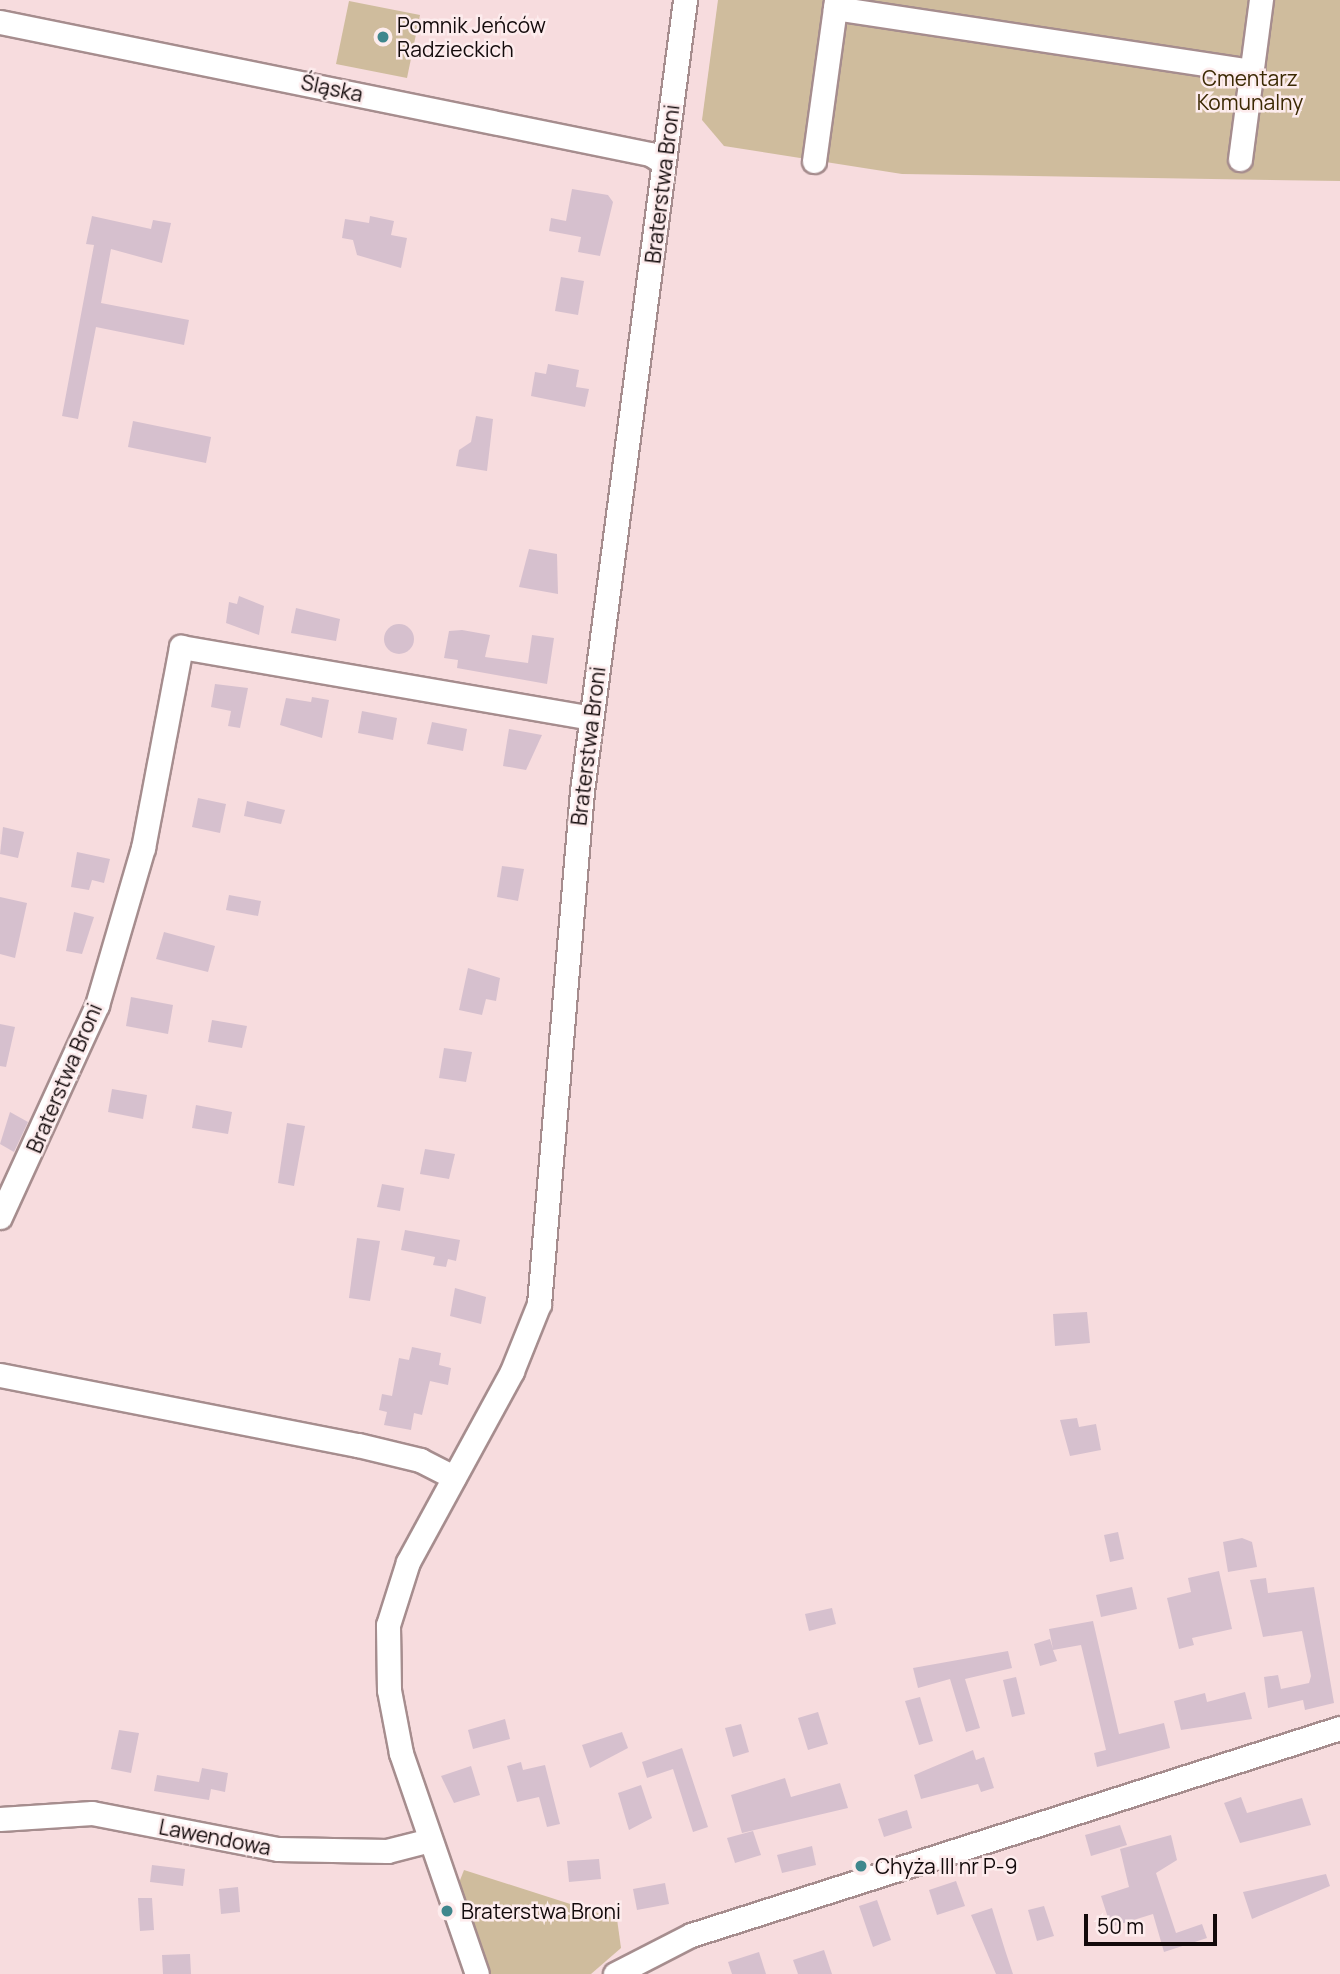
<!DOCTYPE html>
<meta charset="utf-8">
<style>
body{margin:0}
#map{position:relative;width:1340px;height:1974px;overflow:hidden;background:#f7dcde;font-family:Manrope,sans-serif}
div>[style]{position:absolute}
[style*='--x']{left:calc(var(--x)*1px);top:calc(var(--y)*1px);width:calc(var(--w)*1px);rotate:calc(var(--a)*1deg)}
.green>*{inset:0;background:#cfbc9d}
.building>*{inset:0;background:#d6c0ce}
.round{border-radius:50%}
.roads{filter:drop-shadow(2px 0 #a68d8e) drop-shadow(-2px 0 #a68d8e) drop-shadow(0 2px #a68d8e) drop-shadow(0 -2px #a68d8e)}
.minor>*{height:23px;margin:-11.5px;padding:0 11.5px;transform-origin:11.5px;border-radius:11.5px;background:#fff}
.dots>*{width:19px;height:19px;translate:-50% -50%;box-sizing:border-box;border:4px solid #fdeced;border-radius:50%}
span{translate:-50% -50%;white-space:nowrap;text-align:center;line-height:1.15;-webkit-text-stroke:5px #fdeced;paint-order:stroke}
.poi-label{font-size:21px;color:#130a0b}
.left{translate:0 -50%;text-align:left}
.park-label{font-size:21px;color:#3b2903}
.street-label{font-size:21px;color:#130a0b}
.scale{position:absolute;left:1084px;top:1914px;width:133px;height:32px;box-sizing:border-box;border:4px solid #130a0b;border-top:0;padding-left:9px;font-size:21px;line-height:24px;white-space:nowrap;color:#130a0b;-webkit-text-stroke:5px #fdeced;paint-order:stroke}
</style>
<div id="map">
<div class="green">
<div style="clip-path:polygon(718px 0,1340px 0,1340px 181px,902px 174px,724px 146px,702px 120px)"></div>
<div style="clip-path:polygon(349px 1px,420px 15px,407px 78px,336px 64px)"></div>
<div style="clip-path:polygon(464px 1870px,617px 1919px,621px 1948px,591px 1974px,487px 1974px,457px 1888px)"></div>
</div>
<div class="building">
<div style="clip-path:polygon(572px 189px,608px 195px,613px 202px,600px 256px,578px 252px,581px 237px,549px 231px,551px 218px,566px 221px)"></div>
<div style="clip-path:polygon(92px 216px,151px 229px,153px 220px,171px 223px,162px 263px,111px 249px,101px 303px,189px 320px,184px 345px,96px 327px,78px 419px,62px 416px,94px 245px,86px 244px)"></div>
<div style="clip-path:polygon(370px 216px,394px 221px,391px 235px,407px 238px,401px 268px,357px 255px,353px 240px,342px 238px,345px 219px,369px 223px)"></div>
<div style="clip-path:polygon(561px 277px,584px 281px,578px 315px,555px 311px)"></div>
<div style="clip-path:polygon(548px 364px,579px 370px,576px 387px,589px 389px,585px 407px,531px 396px,535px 372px,546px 374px)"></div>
<div style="clip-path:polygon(476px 416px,493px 419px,487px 471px,456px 466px,459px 450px,471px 442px)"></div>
<div style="clip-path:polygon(133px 421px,211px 437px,206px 463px,128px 447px)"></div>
<div style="clip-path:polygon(529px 549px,557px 554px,558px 594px,519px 587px)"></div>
<div style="clip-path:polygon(239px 596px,264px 606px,259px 635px,226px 623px,229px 602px,237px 604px)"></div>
<div style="clip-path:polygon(296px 608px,340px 619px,336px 641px,291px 633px)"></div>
<div class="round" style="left:384px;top:624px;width:30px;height:30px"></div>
<div style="clip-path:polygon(462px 630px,490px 635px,485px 657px,528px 663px,532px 635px,554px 638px,547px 684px,457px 668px,458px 660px,444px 658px,449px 631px)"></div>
<div style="clip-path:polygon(215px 684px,248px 688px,240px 728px,228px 726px,231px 711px,211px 707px)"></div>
<div style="clip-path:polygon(312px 697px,329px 700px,322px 738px,280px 725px,286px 698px,311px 702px)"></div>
<div style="clip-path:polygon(362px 711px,397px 718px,393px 740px,358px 733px)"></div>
<div style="clip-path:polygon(432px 722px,467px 729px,463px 751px,427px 744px)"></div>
<div style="clip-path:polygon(509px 729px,542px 735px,526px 770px,503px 766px)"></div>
<div style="clip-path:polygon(198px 798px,226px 804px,220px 833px,192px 827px)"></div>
<div style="clip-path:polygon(247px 801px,285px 810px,281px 824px,244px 816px)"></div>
<div style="clip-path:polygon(3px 827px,24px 832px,18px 858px,0 854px)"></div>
<div style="clip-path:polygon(77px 852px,110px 859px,104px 883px,92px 880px,89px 890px,71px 887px)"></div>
<div style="clip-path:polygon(502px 866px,524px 869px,518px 901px,497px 897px)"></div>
<div style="clip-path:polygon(229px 895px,261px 901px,258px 916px,226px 910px)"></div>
<div style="clip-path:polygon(0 897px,27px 903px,15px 958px,0 954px)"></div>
<div style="clip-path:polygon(74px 912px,94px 917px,82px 954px,66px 951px)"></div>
<div style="clip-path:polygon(164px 932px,215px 946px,208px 972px,156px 959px)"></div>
<div style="clip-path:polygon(468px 968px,500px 978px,496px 1001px,486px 999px,482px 1015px,459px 1010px)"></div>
<div style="clip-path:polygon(131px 997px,173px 1005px,168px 1034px,126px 1026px)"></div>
<div style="clip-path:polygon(212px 1020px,247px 1026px,242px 1048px,208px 1042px)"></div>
<div style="clip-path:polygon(0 1024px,15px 1027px,6px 1067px,0 1066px)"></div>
<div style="clip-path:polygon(444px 1048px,472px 1052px,466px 1082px,439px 1078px)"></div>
<div style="clip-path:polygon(112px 1089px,147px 1095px,143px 1119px,108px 1112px)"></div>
<div style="clip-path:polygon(196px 1105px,232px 1112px,228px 1134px,192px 1128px)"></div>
<div style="clip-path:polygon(10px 1112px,28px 1122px,14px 1152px,0 1144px)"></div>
<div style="clip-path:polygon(287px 1123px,305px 1126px,294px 1186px,278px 1183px)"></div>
<div style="clip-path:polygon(425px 1149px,455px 1154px,449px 1179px,420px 1174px)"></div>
<div style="clip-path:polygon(382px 1184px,404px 1188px,400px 1211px,377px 1207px)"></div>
<div style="clip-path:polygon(405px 1230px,460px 1240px,456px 1261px,448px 1259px,446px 1267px,433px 1265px,435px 1257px,401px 1250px)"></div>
<div style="clip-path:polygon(357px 1238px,380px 1241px,370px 1301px,349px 1298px)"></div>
<div style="clip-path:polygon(455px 1288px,486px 1297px,481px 1324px,450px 1316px)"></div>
<div style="clip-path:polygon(1087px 1312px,1090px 1343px,1055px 1346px,1053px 1314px)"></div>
<div style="clip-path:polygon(412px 1347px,441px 1353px,439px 1365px,451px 1368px,448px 1385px,430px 1381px,422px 1415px,414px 1413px,411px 1430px,384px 1425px,387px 1412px,379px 1410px,382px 1394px,392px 1396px,399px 1358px,409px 1360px)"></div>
<div style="clip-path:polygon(1077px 1418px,1079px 1427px,1096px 1424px,1101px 1450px,1070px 1456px,1060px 1420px)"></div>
<div style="clip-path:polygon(1118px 1532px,1124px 1559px,1110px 1562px,1104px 1535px)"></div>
<div style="clip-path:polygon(1242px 1538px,1252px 1542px,1257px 1567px,1228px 1572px,1223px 1542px)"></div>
<div style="clip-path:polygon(1219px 1571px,1232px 1629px,1192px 1638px,1194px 1645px,1179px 1649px,1167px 1598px,1191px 1592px,1188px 1578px)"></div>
<div style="clip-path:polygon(1266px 1578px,1268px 1593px,1314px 1587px,1334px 1703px,1305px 1710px,1303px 1700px,1268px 1708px,1264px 1677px,1278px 1675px,1281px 1689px,1309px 1683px,1311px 1676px,1302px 1631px,1263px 1637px,1250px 1580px)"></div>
<div style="clip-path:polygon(1132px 1587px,1137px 1609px,1101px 1617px,1096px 1595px)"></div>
<div style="clip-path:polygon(832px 1608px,836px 1624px,809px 1631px,805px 1614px)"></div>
<div style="clip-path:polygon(1093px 1621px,1119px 1734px,1164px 1723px,1170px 1748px,1097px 1767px,1094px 1753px,1106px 1750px,1081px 1645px,1053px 1650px,1057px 1661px,1040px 1666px,1034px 1644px,1050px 1639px,1053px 1649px,1049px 1629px)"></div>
<div style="clip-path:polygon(1008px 1651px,1012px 1668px,965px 1679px,980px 1728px,966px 1732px,950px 1679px,918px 1688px,913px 1668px)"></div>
<div style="clip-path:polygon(1016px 1677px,1025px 1714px,1012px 1717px,1003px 1680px)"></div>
<div style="clip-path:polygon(1245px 1692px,1252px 1719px,1181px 1730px,1174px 1701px,1205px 1693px,1207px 1702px)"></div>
<div style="clip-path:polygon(920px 1697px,933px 1741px,919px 1745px,905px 1701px)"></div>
<div style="clip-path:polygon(818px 1712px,828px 1744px,808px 1750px,798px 1718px)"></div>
<div style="clip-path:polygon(505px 1719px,510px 1739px,473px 1749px,468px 1730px)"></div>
<div style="clip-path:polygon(741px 1724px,749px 1752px,733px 1757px,725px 1728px)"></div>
<div style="clip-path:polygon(119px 1730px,139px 1733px,131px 1773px,111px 1769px)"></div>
<div style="clip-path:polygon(622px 1732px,628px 1748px,590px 1768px,582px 1745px)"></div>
<div style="clip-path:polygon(682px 1748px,708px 1827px,693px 1832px,673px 1769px,647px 1778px,642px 1762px)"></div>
<div style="clip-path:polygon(973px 1750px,976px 1760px,984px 1757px,994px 1788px,981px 1792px,978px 1784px,921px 1799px,914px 1775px)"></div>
<div style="clip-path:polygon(521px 1762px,523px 1770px,545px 1765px,560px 1824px,547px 1827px,539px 1797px,517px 1802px,507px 1766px)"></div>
<div style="clip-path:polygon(471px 1766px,480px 1795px,454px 1803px,441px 1776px)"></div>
<div style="clip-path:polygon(202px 1768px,228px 1773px,225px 1792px,211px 1789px,209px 1800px,154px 1791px,157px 1775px,199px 1782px)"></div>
<div style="clip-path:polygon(785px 1778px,791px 1797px,840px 1783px,848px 1808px,742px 1833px,731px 1795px)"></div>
<div style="clip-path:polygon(641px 1785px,652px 1818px,629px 1830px,618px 1793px)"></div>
<div style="clip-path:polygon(1241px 1797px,1247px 1813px,1302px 1798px,1311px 1825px,1240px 1843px,1224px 1803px)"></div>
<div style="clip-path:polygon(907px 1810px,912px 1828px,884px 1837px,878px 1819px)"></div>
<div style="clip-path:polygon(1120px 1825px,1127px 1845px,1091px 1856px,1085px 1835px)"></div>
<div style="clip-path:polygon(753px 1831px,761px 1855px,735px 1863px,727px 1838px)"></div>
<div style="clip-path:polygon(1171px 1835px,1177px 1860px,1156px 1873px,1176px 1933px,1202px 1924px,1207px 1938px,1164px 1952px,1153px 1914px,1111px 1927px,1101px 1896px,1129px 1887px,1120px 1849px)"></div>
<div style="clip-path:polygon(812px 1846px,816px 1865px,782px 1873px,777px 1855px)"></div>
<div style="clip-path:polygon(599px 1859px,601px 1879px,569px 1882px,567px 1861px)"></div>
<div style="clip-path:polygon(152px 1865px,185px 1869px,183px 1886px,150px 1882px)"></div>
<div style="clip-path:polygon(1326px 1874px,1330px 1886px,1252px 1919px,1243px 1892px)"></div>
<div style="clip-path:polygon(956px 1881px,965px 1906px,937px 1915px,929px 1890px)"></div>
<div style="clip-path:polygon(665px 1883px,669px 1904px,637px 1910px,633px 1889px)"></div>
<div style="clip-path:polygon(238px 1887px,240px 1912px,221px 1914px,219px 1889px)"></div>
<div style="clip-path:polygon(138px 1898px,152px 1898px,154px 1930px,140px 1931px)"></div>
<div style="clip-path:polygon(877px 1900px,891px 1940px,873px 1947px,859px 1906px)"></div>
<div style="clip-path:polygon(1044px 1906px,1054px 1936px,1037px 1941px,1028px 1910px)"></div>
<div style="clip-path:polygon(992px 1908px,1005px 1950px,1013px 1974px,996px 1974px,971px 1915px)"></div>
<div style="clip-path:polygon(824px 1950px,832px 1974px,798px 1974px,793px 1960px)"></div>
<div style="clip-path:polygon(759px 1952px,766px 1974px,732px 1974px,728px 1962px)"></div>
<div style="clip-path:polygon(190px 1954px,191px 1974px,163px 1974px,162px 1955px)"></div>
</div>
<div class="roads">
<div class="minor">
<div style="--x:835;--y:8;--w:422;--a:8.6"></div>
<div style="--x:0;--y:22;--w:663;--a:11.48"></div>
<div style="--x:650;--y:154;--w:13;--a:32"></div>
<div style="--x:1240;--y:159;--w:160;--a:-82.5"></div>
<div style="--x:814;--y:161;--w:162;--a:-82.2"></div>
<div style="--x:0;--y:1217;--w:233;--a:-65.4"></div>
<div style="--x:97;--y:1005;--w:164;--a:-73.7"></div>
<div style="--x:143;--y:848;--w:205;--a:-79.3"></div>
<div style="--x:181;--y:647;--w:415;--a:9.8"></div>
<div style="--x:0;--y:1375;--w:365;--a:11.1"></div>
<div style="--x:358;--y:1445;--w:64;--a:13.6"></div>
<div style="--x:420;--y:1460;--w:38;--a:27"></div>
<div style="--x:0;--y:1819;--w:92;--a:-3.7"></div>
<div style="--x:92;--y:1813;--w:189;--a:11"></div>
<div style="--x:278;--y:1849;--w:109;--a:1.1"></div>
<div style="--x:387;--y:1851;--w:44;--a:-14.3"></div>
<div style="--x:477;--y:1974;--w:234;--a:-109"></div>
<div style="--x:401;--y:1753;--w:64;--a:-100.8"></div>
<div style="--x:389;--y:1690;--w:65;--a:-90.9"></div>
<div style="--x:388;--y:1625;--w:66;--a:-72.4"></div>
<div style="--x:408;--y:1562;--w:217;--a:-61.4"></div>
<div style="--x:512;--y:1371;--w:72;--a:-68.1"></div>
<div style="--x:539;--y:1304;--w:515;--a:-85.21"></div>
<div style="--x:582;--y:791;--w:798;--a:-82.58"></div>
<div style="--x:615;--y:1974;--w:85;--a:-27.2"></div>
<div style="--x:691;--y:1935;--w:681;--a:-17.69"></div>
</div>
</div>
<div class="dots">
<div style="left:383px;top:37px;background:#3f878d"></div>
<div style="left:861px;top:1866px;background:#3f878d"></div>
<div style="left:447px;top:1911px;background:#3f878d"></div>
</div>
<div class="poi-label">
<span class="left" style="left:397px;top:37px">Pomnik Jeńców<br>Radzieckich</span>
<span class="left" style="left:875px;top:1866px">Chyża III nr P-9</span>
<span class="left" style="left:461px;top:1911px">Braterstwa Broni</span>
</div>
<div class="park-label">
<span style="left:1250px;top:90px">Cmentarz<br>Komunalny</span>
</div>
<div class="street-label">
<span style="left:332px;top:88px;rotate:12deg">Śląska</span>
<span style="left:662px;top:184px;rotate:-83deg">Braterstwa Broni</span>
<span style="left:588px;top:746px;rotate:-83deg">Braterstwa Broni</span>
<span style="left:64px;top:1078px;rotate:-67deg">Braterstwa Broni</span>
<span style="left:215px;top:1837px;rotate:11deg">Lawendowa</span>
</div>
<div class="scale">50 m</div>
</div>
